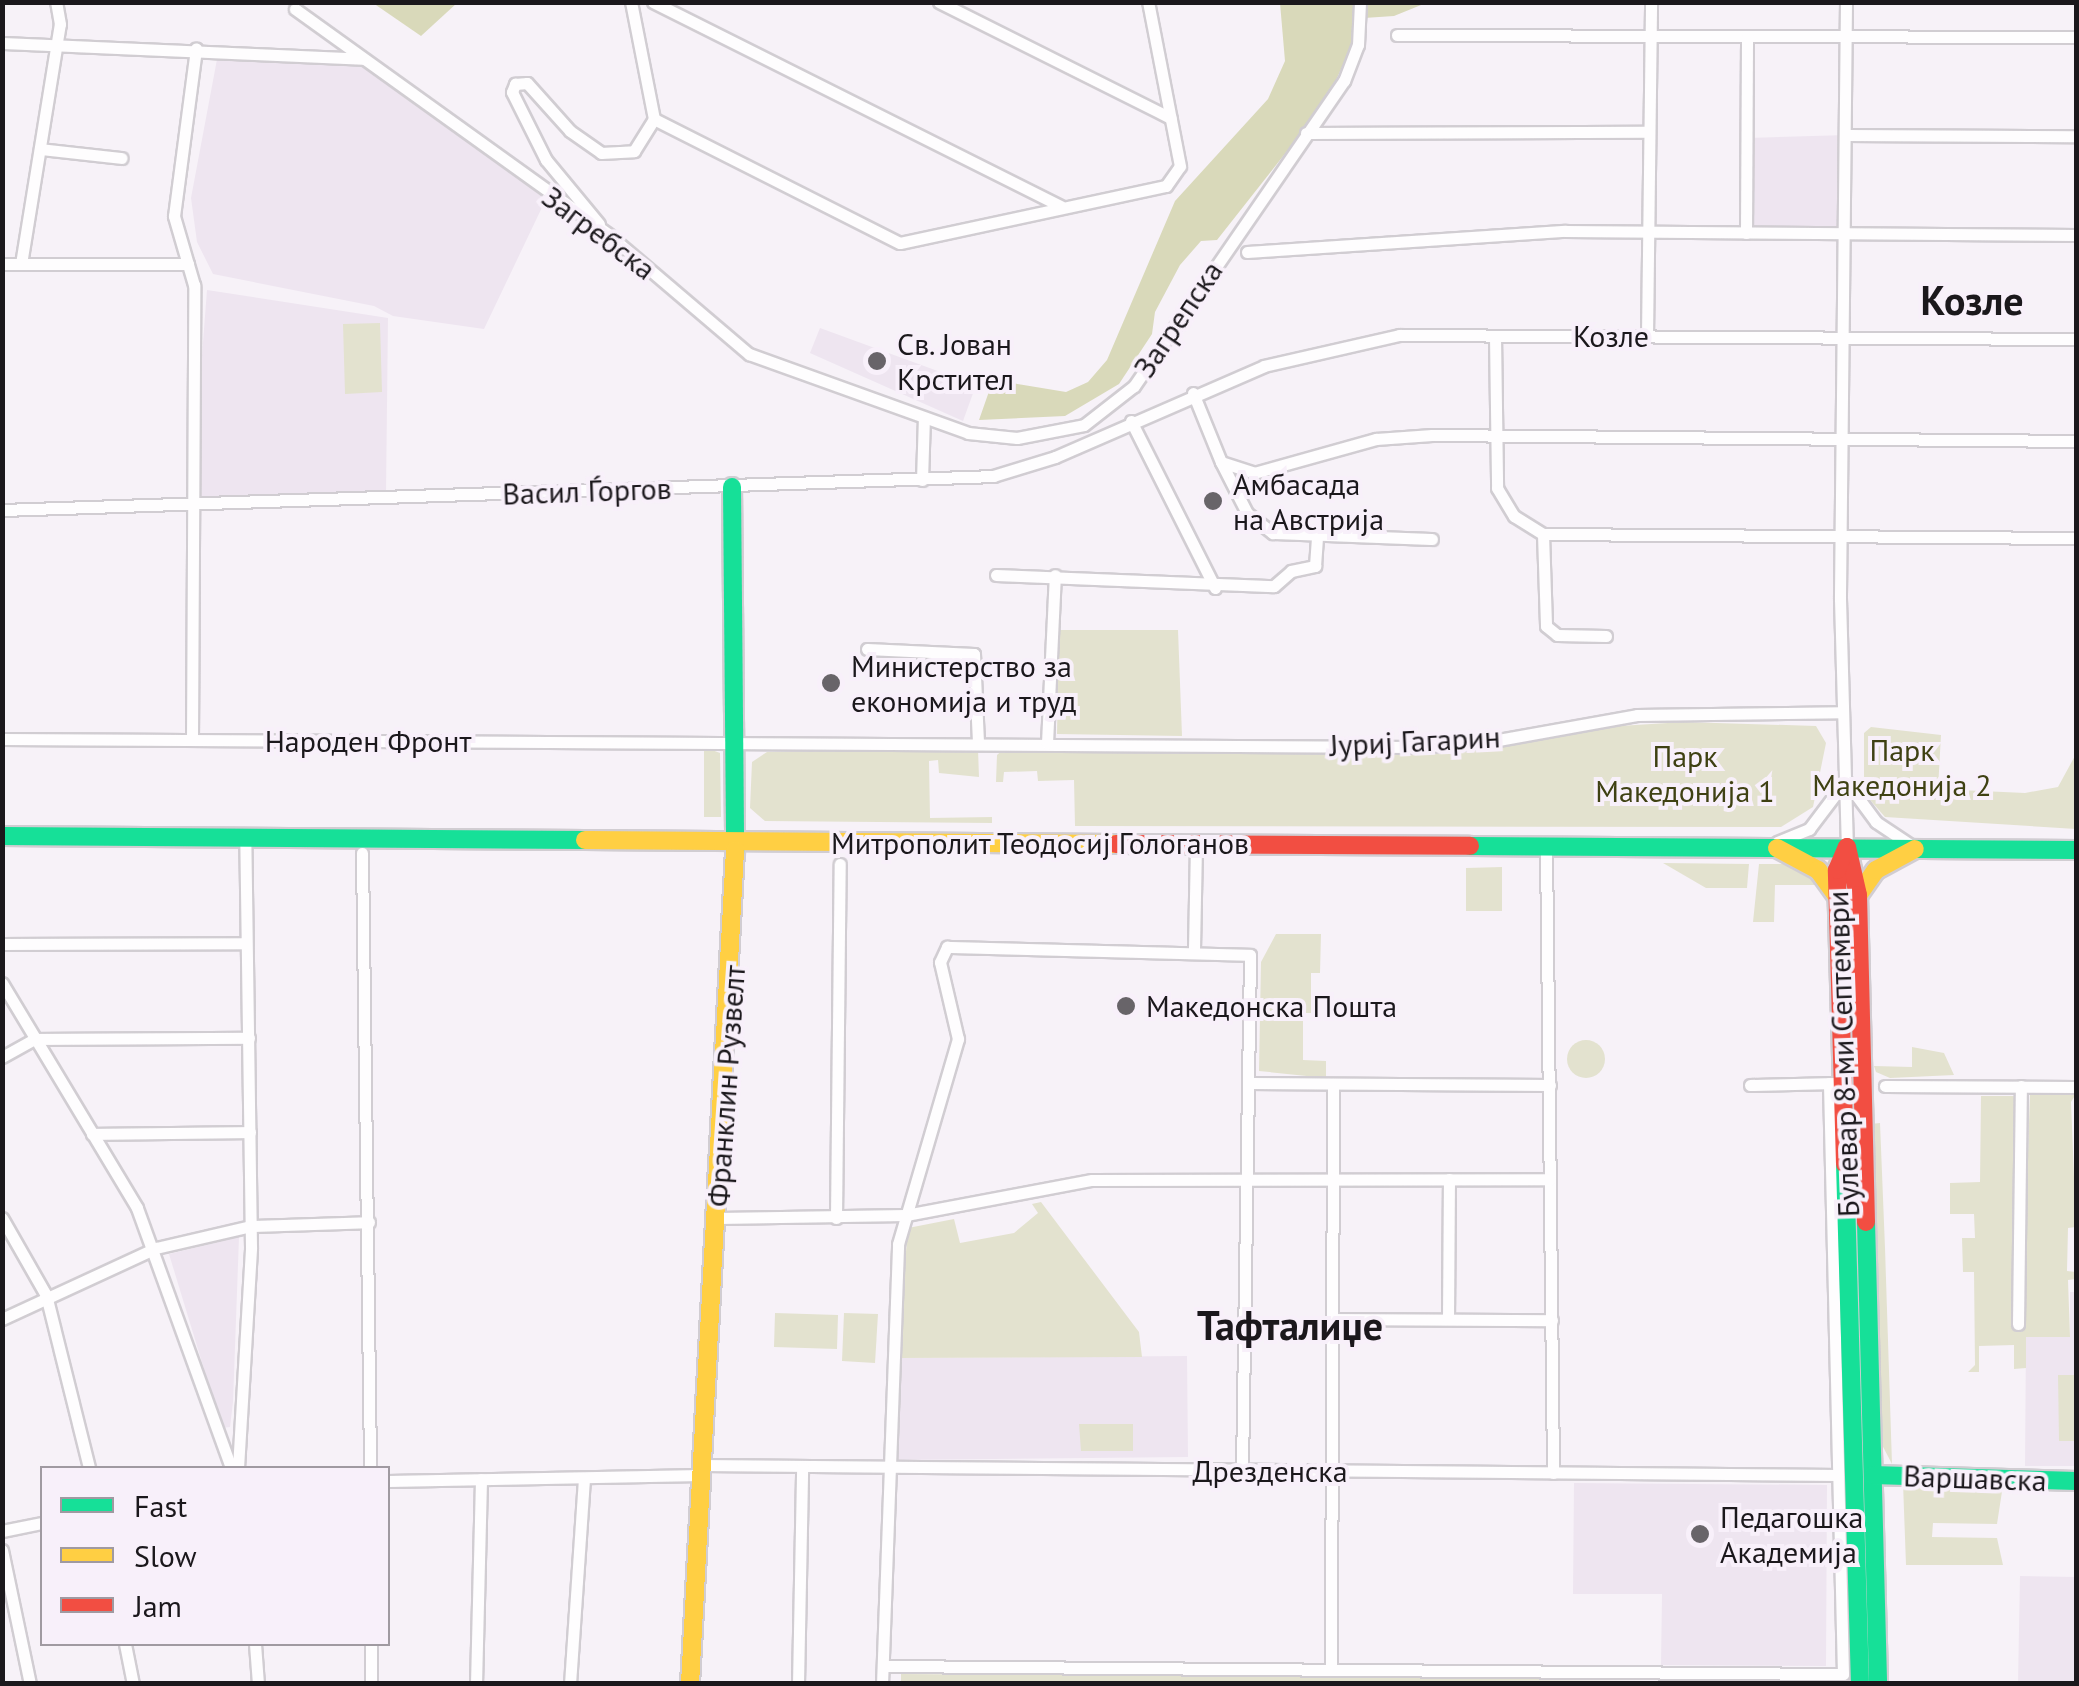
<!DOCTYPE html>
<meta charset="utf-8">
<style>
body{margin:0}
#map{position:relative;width:2079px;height:1686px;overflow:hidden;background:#f7f2f8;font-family:"PT Sans",sans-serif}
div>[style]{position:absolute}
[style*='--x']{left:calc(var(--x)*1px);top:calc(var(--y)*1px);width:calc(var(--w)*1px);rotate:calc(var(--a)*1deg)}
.built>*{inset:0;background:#eee5f0}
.green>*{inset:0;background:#e3e2cf}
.round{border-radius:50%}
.forest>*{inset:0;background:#d9d9ba}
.roads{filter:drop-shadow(2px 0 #d1cdd2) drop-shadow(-2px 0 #d1cdd2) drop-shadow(0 2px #d1cdd2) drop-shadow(0 -2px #d1cdd2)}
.street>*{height:11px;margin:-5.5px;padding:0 5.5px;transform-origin:5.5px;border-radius:5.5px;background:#fefdfe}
.fast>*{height:18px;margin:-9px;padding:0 9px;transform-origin:9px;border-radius:9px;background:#16e098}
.slow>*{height:18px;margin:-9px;padding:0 9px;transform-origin:9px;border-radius:9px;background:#ffcf43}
.jam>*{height:18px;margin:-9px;padding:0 9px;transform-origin:9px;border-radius:9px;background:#f24e42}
.dots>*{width:28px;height:28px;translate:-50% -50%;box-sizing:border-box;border:5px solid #f8f0fa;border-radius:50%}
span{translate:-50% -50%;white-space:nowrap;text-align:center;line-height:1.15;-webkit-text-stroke:8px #f8f0fa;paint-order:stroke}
.street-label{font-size:30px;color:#1b181c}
.poi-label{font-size:30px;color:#1b181c}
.left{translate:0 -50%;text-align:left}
.park-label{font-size:30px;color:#3f4113}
.district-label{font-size:40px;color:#1b181c;font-weight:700}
.frame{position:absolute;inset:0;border:5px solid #1b181c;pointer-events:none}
.legend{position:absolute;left:40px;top:1466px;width:350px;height:180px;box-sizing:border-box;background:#f8f0fa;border:2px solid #a09aa1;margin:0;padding:12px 18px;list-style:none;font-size:30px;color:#1b181c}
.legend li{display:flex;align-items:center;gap:20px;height:50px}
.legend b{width:50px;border:2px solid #a09aa1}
</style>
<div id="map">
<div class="built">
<div style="clip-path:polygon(218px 54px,357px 60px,546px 199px,484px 329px,393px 316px,374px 306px,213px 274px,197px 242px,191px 198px)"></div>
<div style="clip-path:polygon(1847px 135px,1843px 232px,1747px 233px,1748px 138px)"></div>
<div style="clip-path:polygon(207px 290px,388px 318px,386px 492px,191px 499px)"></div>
<div style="clip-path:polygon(820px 328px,976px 385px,963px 421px,810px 353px)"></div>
<div style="clip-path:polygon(239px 1237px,233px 1402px,230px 1427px,222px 1428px,169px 1254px)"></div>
<div style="clip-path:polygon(2070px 1292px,2076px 1292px,2076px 1466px,2025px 1466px,2026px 1337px,2070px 1337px)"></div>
<div style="clip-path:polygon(1187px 1356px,1188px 1457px,894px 1460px,897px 1358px)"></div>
<div style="clip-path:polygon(1574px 1483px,1827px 1485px,1826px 1666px,1661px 1665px,1662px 1594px,1573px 1594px)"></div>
<div style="clip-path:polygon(2020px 1576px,2076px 1577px,2076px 1683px,2018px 1683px)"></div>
</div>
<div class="green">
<div style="clip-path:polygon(380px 323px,382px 392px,345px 394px,343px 324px)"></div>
<div style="clip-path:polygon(1059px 630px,1178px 630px,1182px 736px,1057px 734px)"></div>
<div style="clip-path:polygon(1684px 722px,1816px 726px,1826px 743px,1813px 807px,1781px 827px,1075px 826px,1074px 780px,1038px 781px,1037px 771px,1004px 772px,1003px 782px,996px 782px,997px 755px,1005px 748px,1447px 754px,1619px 726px)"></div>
<div style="clip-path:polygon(1871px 727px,1941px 735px,1938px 789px,2025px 793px,2058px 787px,2076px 754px,2076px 829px,1885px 817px,1864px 793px,1864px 733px)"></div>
<div style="clip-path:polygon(704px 747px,720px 753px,721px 817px,704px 817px)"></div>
<div style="clip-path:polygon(978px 749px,979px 777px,939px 773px,938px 760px,929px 761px,930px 818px,992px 817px,992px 823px,765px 821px,750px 808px,752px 762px,767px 752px)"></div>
<div style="clip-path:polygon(1663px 863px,1749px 864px,1747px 888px,1706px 888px)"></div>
<div style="clip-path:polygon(1759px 864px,1795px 864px,1821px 885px,1775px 885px,1774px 922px,1753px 922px)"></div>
<div style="clip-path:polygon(1502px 867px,1502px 911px,1466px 911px,1466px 868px)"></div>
<div style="clip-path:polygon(1276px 934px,1321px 934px,1320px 973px,1311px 973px,1311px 1013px,1303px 1013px,1303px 1060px,1326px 1061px,1326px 1078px,1259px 1071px,1261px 962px)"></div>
<div class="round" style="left:1567px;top:1040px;width:38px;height:38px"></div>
<div style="clip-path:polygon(1912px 1047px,1944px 1053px,1954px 1075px,1890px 1078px,1876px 1072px,1874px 1066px,1912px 1067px)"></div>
<div style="clip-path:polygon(2030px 1094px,2076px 1094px,2071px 1102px,2076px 1227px,2068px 1228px,2067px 1271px,2076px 1272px,2076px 1279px,2068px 1280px,2070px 1337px,2026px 1337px,2026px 1368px,2014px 1369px,2014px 1345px,1979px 1346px,1979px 1372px,1968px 1372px,1975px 1365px,1974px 1272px,1963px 1272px,1962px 1238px,1975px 1238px,1974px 1214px,1950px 1214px,1950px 1183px,1980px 1182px,1981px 1096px,2014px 1096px,2014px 1331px,2022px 1332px)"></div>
<div style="clip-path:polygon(1880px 1123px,1885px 1248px,1892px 1464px,1880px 1441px,1870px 1124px)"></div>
<div style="clip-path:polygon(1041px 1202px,1139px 1332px,1142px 1357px,897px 1358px,908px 1228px,954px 1219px,960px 1243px,1014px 1233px,1038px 1213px,1032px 1204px)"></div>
<div style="clip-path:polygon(775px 1313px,838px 1315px,837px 1349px,774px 1347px)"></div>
<div style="clip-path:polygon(844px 1313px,878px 1314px,875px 1363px,842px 1361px)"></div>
<div style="clip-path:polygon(2058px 1375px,2076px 1375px,2076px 1441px,2059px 1441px)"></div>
<div style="clip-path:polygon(1079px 1424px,1133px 1424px,1133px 1451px,1081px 1451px)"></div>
<div style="clip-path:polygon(1903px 1483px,2003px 1485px,1997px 1524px,1933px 1523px,1932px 1537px,1997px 1538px,2003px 1565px,1906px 1565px)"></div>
<div style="clip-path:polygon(901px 1674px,1834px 1679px,901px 1684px)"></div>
</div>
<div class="forest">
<div style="clip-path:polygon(373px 3px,457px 3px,421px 36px)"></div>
<div style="clip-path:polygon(1280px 3px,1426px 3px,1394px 16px,1364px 18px,1328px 98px,1306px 127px,1217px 240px,1201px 241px,1180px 265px,1155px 312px,1152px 334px,1119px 384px,1065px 416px,979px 420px,993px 380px,1066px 392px,1088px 382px,1107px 360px,1175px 201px,1268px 99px,1285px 61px)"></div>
</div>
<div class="roads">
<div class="street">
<div style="--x:653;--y:2;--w:456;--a:26.6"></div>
<div style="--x:939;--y:2;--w:259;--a:26.6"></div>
<div style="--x:1846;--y:2;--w:597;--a:90.58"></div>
<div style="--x:1840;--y:599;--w:248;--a:88.4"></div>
<div style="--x:295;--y:9;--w:387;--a:35.7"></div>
<div style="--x:609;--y:235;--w:184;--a:40.4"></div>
<div style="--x:749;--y:354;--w:233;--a:19.8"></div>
<div style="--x:968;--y:433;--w:49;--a:5.8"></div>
<div style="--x:1017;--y:438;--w:68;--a:-11"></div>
<div style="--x:1084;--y:425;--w:63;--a:-38"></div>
<div style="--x:1134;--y:386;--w:370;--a:-55.5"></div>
<div style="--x:1344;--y:81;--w:39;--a:-69"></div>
<div style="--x:1358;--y:45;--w:43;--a:-87.3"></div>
<div style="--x:1397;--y:35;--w:679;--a:0.17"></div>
<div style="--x:2;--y:43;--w:361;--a:2.5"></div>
<div style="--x:654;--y:119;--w:275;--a:26.8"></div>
<div style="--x:900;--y:243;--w:272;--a:-12.1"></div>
<div style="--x:1166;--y:186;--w:24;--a:-55"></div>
<div style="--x:1180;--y:166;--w:167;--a:-101"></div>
<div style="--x:1306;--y:133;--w:343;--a:-0.2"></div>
<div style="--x:1847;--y:135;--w:229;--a:0.3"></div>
<div style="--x:40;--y:149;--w:82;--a:6.3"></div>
<div style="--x:599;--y:224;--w:83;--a:-129.6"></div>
<div style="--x:546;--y:160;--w:76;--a:-116.6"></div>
<div style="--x:512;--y:92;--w:9;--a:-69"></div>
<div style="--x:515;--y:84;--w:12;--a:-5"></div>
<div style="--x:527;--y:83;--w:64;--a:48.1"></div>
<div style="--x:570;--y:131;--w:38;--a:35"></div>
<div style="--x:601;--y:153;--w:33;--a:-3"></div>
<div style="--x:634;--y:151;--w:38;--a:-58"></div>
<div style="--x:654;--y:119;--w:119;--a:-101.1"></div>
<div style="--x:1746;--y:233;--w:196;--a:-89.7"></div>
<div style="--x:1247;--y:252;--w:319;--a:-3.8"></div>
<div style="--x:1565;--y:231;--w:511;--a:0.45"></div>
<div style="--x:2;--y:264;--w:186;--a:0"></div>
<div style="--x:21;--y:264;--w:243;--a:-80.8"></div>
<div style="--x:60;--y:24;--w:22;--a:-100"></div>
<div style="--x:1495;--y:336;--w:152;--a:89.2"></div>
<div style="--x:1497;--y:488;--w:33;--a:59"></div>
<div style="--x:1514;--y:516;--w:34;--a:32"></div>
<div style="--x:1543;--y:534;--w:533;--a:0.43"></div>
<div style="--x:1647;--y:336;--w:334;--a:-89.3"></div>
<div style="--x:1193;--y:393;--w:74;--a:67.9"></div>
<div style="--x:1221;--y:462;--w:35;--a:18"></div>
<div style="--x:1254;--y:473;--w:127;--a:-15.6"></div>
<div style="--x:1376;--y:439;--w:56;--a:-4.1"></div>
<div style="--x:1432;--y:435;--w:644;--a:0.53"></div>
<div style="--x:1131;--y:421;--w:187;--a:63.3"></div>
<div style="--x:1221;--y:462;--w:57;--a:63"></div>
<div style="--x:1247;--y:513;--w:33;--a:38"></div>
<div style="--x:1273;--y:533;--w:159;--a:2.2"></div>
<div style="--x:922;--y:480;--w:62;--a:-88.2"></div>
<div style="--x:2;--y:510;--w:992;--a:-1.96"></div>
<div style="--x:993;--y:476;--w:65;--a:-17"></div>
<div style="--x:1055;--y:457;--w:228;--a:-23.5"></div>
<div style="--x:1264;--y:366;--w:139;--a:-12.9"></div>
<div style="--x:1399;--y:335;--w:677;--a:0.34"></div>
<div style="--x:1543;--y:534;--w:92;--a:88.1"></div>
<div style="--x:1546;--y:626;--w:14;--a:39"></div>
<div style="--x:1557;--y:635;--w:49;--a:1.2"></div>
<div style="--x:996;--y:575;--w:278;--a:2.3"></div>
<div style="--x:1274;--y:586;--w:23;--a:-41"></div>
<div style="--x:1291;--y:571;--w:25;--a:-12"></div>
<div style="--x:1315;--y:566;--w:32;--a:-86"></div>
<div style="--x:867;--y:649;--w:107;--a:2.7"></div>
<div style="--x:974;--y:654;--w:89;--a:87.4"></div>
<div style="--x:2;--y:739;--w:1411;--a:0.32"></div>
<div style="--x:1413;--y:747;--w:74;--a:-3.9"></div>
<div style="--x:1487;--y:742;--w:152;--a:-10.2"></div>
<div style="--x:1637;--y:715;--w:205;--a:-0.8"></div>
<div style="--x:192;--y:740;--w:455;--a:-89.7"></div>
<div style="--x:194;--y:285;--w:72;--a:-106.2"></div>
<div style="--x:174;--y:216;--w:169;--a:-82.5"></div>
<div style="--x:1047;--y:743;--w:168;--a:-87.3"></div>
<div style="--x:1848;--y:784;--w:47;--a:53.6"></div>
<div style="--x:1876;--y:822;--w:43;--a:33.7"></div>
<div style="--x:1777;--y:842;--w:35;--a:-22"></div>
<div style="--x:1809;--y:829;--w:61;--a:-52.9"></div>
<div style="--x:1546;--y:846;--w:627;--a:89.36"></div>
<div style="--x:362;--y:853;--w:615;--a:89.25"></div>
<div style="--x:2;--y:944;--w:244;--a:-0.2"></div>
<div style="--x:1194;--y:949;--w:105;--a:-88.9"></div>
<div style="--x:2;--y:983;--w:262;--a:59"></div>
<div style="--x:137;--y:1208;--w:276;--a:70.1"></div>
<div style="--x:2;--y:1057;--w:37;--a:-29"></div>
<div style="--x:34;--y:1039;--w:215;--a:-0.3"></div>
<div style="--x:1250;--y:1083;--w:300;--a:0.4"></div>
<div style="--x:1750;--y:1085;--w:85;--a:-1.3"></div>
<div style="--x:1885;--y:1086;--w:191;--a:0.3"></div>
<div style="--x:92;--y:1134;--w:158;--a:-0.7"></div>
<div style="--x:2;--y:1218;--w:89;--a:60.3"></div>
<div style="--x:46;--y:1295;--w:178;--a:76"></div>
<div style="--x:718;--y:1218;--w:188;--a:-0.9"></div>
<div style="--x:906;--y:1215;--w:189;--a:-10.7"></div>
<div style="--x:1092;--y:1180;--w:458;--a:-0.1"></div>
<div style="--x:836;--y:1218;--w:354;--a:-89.4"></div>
<div style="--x:2;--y:1319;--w:170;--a:-24.8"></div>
<div style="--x:156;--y:1248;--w:98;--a:-13"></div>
<div style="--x:251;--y:1226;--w:118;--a:-1.9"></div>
<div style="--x:1332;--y:1319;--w:220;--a:0.3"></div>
<div style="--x:1448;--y:1319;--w:140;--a:-89.6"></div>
<div style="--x:2018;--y:1324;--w:238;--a:-89.3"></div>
<div style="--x:702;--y:1465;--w:1136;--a:0.5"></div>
<div style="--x:238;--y:1468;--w:221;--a:-86.6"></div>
<div style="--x:251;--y:1247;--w:410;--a:-90.8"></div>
<div style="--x:388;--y:1481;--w:313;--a:-1.1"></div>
<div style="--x:2;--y:1531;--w:41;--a:-11.3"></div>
<div style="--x:2;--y:1550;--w:137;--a:78.2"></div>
<div style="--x:125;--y:1644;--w:41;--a:78.7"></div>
<div style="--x:255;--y:1644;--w:40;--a:85.7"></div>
<div style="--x:371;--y:1644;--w:40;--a:90"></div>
<div style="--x:884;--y:1666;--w:959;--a:0.48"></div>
<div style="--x:1843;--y:1674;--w:591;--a:-91.36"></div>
<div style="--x:1331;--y:1670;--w:586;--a:-89.8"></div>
<div style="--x:476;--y:1684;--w:205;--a:-88.6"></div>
<div style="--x:570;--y:1684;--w:206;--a:-86.1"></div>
<div style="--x:798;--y:1684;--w:217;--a:-88.9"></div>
<div style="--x:882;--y:1684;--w:440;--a:-87.9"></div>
<div style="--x:898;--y:1244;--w:214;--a:-73.7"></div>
<div style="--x:958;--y:1039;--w:79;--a:-103.2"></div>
<div style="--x:940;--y:962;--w:17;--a:-65"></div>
<div style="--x:947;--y:947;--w:303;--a:1.5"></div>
<div style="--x:1250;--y:955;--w:516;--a:90.89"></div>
</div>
<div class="fast">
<div style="--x:732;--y:487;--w:363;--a:89.5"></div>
<div style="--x:2;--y:836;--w:583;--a:0.39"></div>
<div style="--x:1470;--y:846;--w:606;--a:0.38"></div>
<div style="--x:1845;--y:1164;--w:520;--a:88.35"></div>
<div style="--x:1866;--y:1222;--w:462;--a:88.5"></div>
<div style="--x:1873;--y:1475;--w:203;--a:1.7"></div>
</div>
<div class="slow">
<div style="--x:585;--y:840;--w:531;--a:0.43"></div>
<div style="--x:1777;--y:848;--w:47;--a:28.2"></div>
<div style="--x:1818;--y:870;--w:32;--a:54"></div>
<div style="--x:1859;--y:894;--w:29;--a:-55"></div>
<div style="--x:1876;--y:870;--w:44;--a:-28.3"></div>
<div style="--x:690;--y:1684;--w:835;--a:-86.91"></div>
</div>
<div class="jam">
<div style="--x:1116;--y:844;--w:354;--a:0.3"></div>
<div style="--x:1847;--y:847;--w:49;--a:77.1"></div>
<div style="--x:1858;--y:895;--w:327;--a:88.6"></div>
<div style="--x:1845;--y:1164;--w:294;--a:-91.6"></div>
<div style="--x:1837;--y:870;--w:25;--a:-67"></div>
</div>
</div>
<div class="dots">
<div style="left:877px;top:361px;background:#686469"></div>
<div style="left:1213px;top:501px;background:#686469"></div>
<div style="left:831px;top:683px;background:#686469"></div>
<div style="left:1126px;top:1006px;background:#686469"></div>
<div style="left:1700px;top:1534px;background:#686469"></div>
</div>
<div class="street-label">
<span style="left:599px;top:233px;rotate:37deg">Загребска</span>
<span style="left:1178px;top:319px;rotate:-56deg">Загрепска</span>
<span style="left:1611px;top:336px">Козле</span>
<span style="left:587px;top:491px;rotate:-2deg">Васил Ѓоргов</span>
<span style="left:368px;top:741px">Народен Фронт</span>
<span style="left:1415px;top:741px;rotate:-3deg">Јуриј Гагарин</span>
<span style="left:1040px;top:843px">Митрополит Теодосиј Гологанов</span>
<span style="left:1843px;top:1054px;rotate:-92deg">Булевар 8-ми Септември</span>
<span style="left:726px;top:1086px;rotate:-86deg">Франклин Рузвелт</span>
<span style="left:1270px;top:1471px">Дрезденска</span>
<span style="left:1975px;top:1478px;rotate:2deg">Варшавска</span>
</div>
<div class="poi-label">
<span class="left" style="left:897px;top:361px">Св. Јован<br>Крстител</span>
<span class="left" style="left:1233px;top:501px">Амбасада<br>на Австрија</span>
<span class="left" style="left:851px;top:683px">Министерство за<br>економија и труд</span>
<span class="left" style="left:1146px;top:1006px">Македонска Пошта</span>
<span class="left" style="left:1720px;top:1534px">Педагошка<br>Академија</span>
</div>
<div class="park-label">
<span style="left:1902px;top:767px">Парк<br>Македонија 2</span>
<span style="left:1685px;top:773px">Парк<br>Македонија 1</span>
</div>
<div class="district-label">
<span style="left:1972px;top:300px">Козле</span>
<span style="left:1290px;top:1325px">Тафталиџе</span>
</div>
<div class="frame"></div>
<ul class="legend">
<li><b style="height:12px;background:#16e098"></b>Fast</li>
<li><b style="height:12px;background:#ffcf43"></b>Slow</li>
<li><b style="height:12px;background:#f24e42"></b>Jam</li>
</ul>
</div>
